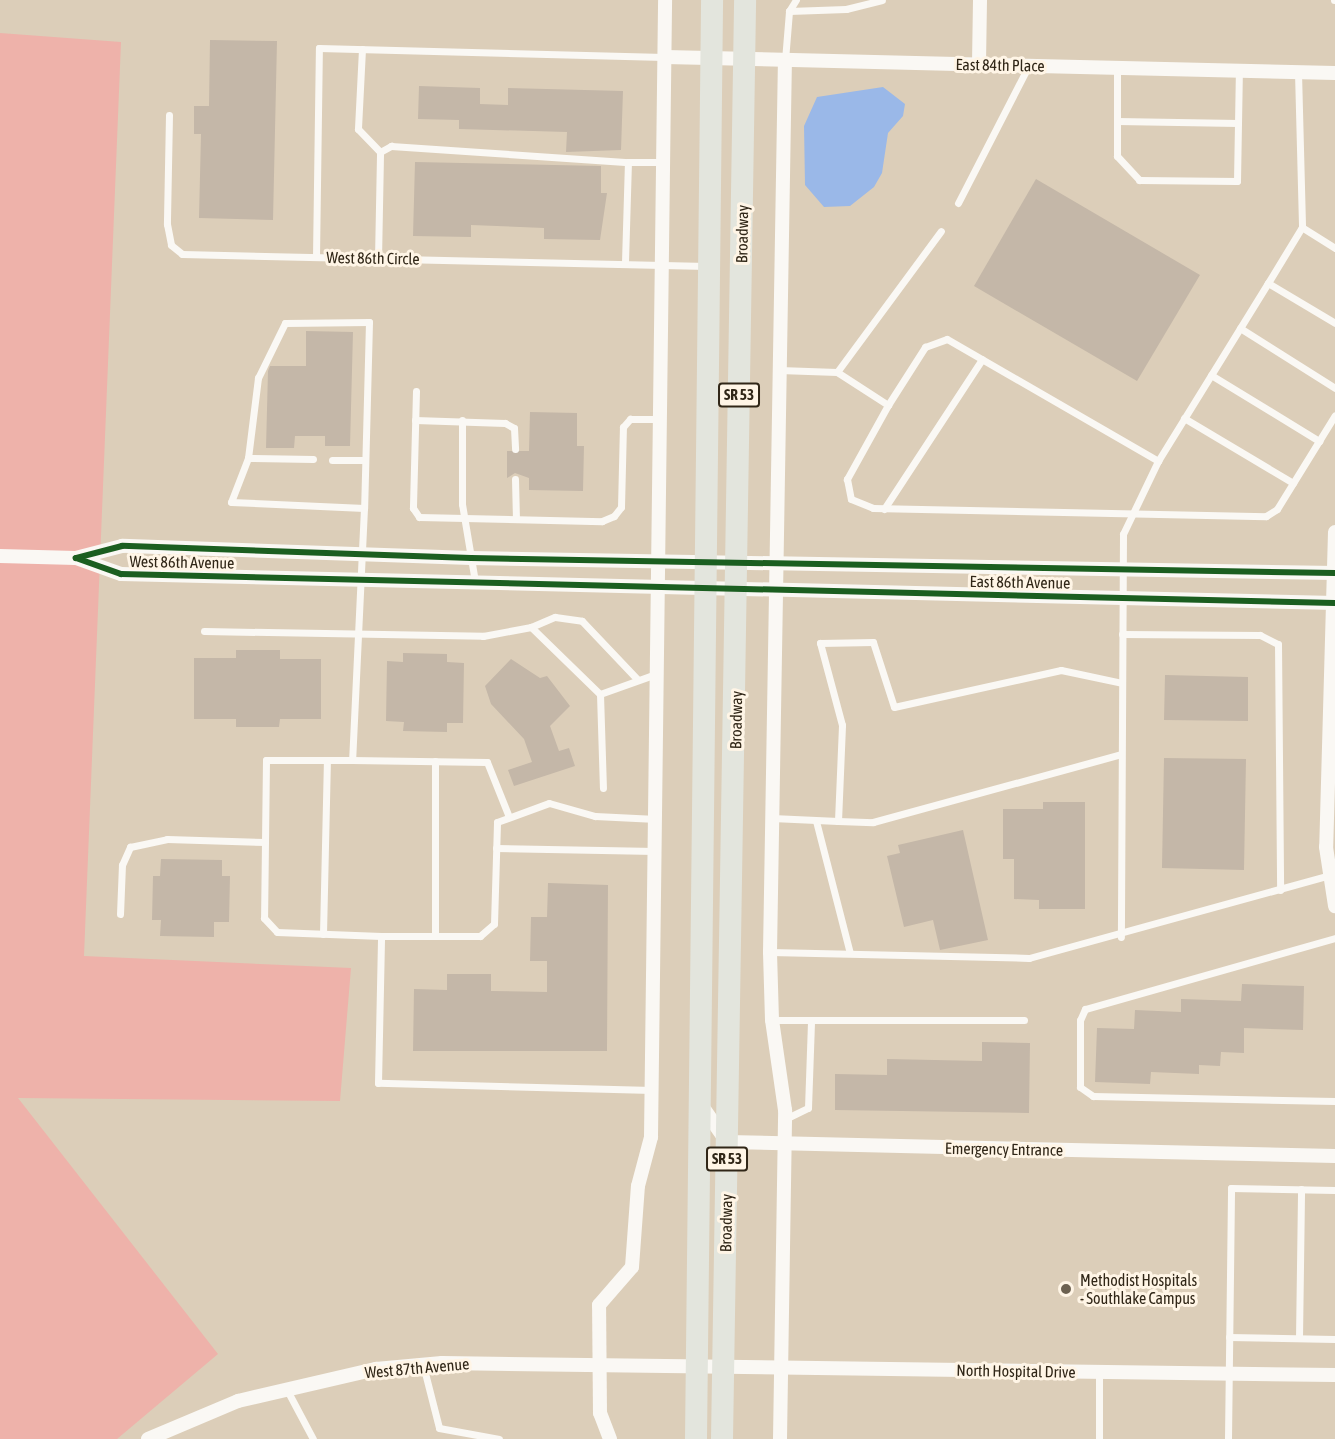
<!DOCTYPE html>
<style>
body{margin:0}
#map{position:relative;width:1335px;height:1439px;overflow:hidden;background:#dcceb9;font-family:"Asap Condensed",sans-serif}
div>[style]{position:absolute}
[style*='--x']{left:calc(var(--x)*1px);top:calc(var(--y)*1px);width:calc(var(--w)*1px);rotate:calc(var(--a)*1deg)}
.green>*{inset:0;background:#eeb2aa}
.water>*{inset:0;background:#9ab8e8}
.building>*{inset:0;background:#c4b7a8}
.service>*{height:7px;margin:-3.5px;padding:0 3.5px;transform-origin:3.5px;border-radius:3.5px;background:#faf8f4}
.minor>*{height:14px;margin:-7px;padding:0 7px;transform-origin:7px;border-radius:7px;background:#faf8f4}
.primary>*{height:22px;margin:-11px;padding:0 11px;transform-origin:11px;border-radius:11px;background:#e3e5dd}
.cycleway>*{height:6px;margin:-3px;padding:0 3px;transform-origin:3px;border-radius:3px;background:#1b5e20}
.dots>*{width:16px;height:16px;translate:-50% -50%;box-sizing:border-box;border:3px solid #fff5e6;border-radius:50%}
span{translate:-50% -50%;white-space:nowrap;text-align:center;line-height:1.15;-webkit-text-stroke:6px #fff5e6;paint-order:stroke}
.shield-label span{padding:2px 4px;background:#fff5e6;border:2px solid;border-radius:4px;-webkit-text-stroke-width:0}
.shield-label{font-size:15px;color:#302617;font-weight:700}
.street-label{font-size:16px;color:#302617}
.poi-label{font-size:16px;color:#302617}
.left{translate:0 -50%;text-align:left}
</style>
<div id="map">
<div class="green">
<div style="clip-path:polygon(0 33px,121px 42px,84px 956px,351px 968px,340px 1101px,18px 1098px,218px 1354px,117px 1439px,0 1439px)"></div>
</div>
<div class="water">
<div style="clip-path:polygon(883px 87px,905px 104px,903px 116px,888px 133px,882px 173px,874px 187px,850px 206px,824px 207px,805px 185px,804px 126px,817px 97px)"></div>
</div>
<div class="building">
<div style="clip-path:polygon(210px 40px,277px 41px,273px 220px,199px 218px,201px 134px,194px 134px,194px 106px,209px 106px)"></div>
<div style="clip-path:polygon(419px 86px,480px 88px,480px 104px,508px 105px,508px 88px,623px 91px,621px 150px,566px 152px,567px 132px,459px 129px,459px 120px,418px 119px)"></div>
<div style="clip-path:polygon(415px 162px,601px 166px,601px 193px,607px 193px,600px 240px,544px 239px,544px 228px,471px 225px,471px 237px,413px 236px)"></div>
<div style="clip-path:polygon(1036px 179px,1200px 275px,1137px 381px,974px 286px)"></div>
<div style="clip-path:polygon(306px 331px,353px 332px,350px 446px,325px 446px,325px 436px,295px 436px,294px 448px,266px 448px,268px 371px,270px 366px,306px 366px)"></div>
<div style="clip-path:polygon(530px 412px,577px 413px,577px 446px,584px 446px,583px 491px,529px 490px,529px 478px,515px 473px,507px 478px,507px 451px,529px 451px)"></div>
<div style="clip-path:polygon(236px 650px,280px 650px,280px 659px,321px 659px,321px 719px,280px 719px,279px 727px,236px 727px,236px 719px,194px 719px,194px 658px,236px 658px)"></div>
<div style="clip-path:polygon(403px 653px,447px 654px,447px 662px,464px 663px,463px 723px,447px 723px,447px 732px,403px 731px,404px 722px,386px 721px,387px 661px,403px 662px)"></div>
<div style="clip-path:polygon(511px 659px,540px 678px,547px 676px,570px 706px,550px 726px,559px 751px,569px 748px,575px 766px,514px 786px,508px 770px,532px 762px,524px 739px,491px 704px,485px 686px)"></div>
<div style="clip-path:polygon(1165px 675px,1248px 677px,1248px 721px,1164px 720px)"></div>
<div style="clip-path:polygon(1164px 758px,1246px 759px,1244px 870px,1162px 868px)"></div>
<div style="clip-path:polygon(1043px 802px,1085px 802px,1085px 909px,1039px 909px,1039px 900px,1014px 899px,1014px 859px,1003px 859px,1003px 809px,1043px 809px)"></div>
<div style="clip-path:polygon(963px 830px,988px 940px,940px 950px,933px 920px,904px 927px,887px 856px,900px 853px,898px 845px)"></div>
<div style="clip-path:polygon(161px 859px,222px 860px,222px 876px,230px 876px,229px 922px,214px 922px,214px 937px,160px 936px,161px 920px,152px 920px,153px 876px,160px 876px)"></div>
<div style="clip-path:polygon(548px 883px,608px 885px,607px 1051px,413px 1051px,414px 989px,447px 990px,447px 974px,491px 974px,491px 991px,547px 992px,547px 961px,530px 961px,531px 917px,547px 917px)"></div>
<div style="clip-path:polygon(1242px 984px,1304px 986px,1303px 1030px,1244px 1028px,1244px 1053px,1221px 1052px,1220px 1066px,1199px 1065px,1199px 1074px,1151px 1072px,1150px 1084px,1095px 1082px,1097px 1028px,1134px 1029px,1135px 1010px,1181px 1012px,1181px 999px,1241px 1001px)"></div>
<div style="clip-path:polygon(982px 1042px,1030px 1043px,1029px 1113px,835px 1110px,835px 1074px,887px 1075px,887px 1059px,982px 1061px)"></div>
</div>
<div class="service">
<div style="--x:1334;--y:0;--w:1;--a:0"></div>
<div style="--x:789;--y:11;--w:57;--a:-2"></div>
<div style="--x:846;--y:9;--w:37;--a:-14"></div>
<div style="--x:362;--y:49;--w:80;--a:92.9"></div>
<div style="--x:358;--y:129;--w:32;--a:46"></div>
<div style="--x:785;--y:60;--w:49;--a:-85.3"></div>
<div style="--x:789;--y:11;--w:13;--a:-58"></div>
<div style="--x:1117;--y:67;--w:89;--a:90"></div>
<div style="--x:1117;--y:156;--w:33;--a:47"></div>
<div style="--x:1139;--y:180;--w:98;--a:0.6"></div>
<div style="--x:1237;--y:181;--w:110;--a:-89"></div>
<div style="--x:1298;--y:72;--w:155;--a:88.5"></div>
<div style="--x:169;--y:115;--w:109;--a:91.1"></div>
<div style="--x:167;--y:224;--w:21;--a:79"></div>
<div style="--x:171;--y:245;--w:14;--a:39"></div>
<div style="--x:182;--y:254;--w:525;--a:1.31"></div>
<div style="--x:1117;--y:121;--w:121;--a:0.9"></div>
<div style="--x:958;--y:203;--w:155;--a:-62.8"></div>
<div style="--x:1335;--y:248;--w:39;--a:-148"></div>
<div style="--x:1302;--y:227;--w:66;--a:121.3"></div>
<div style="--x:1268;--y:283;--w:78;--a:30.8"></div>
<div style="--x:316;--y:257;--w:209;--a:-89.2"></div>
<div style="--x:319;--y:48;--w:345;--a:1.5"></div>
<div style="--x:378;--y:259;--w:107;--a:-88.9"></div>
<div style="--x:380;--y:152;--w:13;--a:-29"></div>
<div style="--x:391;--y:146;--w:238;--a:3.9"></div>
<div style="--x:625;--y:262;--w:100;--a:-88.3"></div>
<div style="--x:628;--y:162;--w:37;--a:0"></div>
<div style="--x:1240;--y:328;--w:112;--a:32.3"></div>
<div style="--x:779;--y:370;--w:58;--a:2"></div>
<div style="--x:837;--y:372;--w:61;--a:32.9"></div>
<div style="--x:888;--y:405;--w:85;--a:119"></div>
<div style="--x:847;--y:479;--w:20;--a:79"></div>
<div style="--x:851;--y:499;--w:24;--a:22"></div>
<div style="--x:873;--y:508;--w:393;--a:1.2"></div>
<div style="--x:1266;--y:516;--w:13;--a:-32"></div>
<div style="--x:1277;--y:509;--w:110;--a:-58.3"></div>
<div style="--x:837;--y:372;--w:175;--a:-53.6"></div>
<div style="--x:1211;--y:375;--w:127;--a:31.4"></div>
<div style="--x:416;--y:391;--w:117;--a:91.5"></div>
<div style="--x:413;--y:508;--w:11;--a:56"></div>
<div style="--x:419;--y:517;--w:183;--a:1.3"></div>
<div style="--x:602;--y:521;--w:13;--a:-23"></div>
<div style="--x:614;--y:516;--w:11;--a:-52"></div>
<div style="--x:621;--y:507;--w:80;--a:-88.6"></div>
<div style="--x:623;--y:427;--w:11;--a:-49"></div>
<div style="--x:630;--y:419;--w:31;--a:0"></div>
<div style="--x:888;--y:405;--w:69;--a:-57.5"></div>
<div style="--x:925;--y:347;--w:23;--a:-20"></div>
<div style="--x:947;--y:339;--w:244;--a:30"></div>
<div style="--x:1158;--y:461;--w:81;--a:115.6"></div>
<div style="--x:1123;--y:534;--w:403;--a:90.3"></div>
<div style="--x:1184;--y:418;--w:127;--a:30.8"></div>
<div style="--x:415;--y:420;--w:90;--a:1.9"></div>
<div style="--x:505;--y:423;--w:10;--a:29"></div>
<div style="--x:514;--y:428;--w:21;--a:87"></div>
<div style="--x:462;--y:420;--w:84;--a:90"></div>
<div style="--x:462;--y:504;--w:79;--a:80.5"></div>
<div style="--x:248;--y:458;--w:65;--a:0.9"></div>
<div style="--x:332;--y:460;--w:33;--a:0"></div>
<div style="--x:1158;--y:461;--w:209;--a:-58.3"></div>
<div style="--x:515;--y:479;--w:40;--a:88.6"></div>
<div style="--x:364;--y:508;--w:133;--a:-177.4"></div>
<div style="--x:231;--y:502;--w:47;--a:-68.9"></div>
<div style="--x:248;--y:458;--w:81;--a:-82.9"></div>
<div style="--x:258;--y:378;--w:61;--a:-63.9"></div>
<div style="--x:285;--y:323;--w:84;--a:-0.7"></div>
<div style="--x:369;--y:322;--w:186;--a:91.5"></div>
<div style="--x:364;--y:508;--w:252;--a:92.7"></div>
<div style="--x:352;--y:760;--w:135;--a:0.8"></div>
<div style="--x:487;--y:762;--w:59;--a:68.2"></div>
<div style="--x:884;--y:509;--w:179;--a:-56.8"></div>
<div style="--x:531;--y:627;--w:26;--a:-23"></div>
<div style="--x:555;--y:617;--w:27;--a:8"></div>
<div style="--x:582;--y:621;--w:81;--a:46.5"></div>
<div style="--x:204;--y:631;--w:279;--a:1"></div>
<div style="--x:483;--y:636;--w:49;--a:-10.6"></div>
<div style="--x:531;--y:627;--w:96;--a:44.2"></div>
<div style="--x:600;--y:694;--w:59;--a:-19.7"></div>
<div style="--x:1122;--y:634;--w:138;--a:0.4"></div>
<div style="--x:1260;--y:635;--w:20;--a:27"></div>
<div style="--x:1278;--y:644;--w:246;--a:89.5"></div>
<div style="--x:600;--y:694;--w:94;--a:88.2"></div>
<div style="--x:352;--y:760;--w:86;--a:180"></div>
<div style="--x:266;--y:760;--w:158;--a:90.7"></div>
<div style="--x:264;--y:918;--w:19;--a:47"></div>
<div style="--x:277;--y:932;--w:104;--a:2.2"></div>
<div style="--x:435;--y:761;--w:175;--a:90"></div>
<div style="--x:772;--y:818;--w:66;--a:2.6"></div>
<div style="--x:838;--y:821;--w:96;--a:-87.6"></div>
<div style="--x:842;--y:725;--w:85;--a:-105"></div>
<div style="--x:820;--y:643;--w:53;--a:-1.1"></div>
<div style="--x:873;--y:642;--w:68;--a:72.1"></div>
<div style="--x:894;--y:707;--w:171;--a:-12.5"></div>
<div style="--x:1061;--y:670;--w:62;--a:12"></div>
<div style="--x:816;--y:821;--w:136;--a:75.6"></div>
<div style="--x:838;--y:821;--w:35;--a:2"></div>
<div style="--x:873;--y:822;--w:257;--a:-15.3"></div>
<div style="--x:496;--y:848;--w:159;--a:1.1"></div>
<div style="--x:120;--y:914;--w:49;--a:-87.7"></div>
<div style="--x:122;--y:865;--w:20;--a:-66"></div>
<div style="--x:130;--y:847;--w:38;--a:-12"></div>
<div style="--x:167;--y:839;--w:98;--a:1.8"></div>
<div style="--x:323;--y:934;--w:174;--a:-88.7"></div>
<div style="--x:1335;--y:938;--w:260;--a:164.1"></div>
<div style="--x:1085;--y:1009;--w:12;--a:114"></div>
<div style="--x:1080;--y:1020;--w:67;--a:90"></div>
<div style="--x:1080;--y:1087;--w:16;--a:35"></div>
<div style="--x:1093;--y:1096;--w:242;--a:1.2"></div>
<div style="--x:770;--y:952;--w:259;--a:1.3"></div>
<div style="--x:1029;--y:958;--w:309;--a:-15.4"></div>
<div style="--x:772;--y:1020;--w:252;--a:0"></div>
<div style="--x:652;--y:1090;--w:274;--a:-178.5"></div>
<div style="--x:378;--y:1083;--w:147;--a:-88.8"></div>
<div style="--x:381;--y:936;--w:99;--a:0"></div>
<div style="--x:480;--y:936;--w:18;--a:-41"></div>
<div style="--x:494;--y:924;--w:102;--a:-88.3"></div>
<div style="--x:497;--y:822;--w:55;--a:-20.1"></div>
<div style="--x:549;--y:803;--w:48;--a:15.8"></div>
<div style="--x:595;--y:816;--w:61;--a:2.8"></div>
<div style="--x:785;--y:1119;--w:25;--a:-26"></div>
<div style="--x:808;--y:1108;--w:88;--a:-88"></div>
<div style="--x:1229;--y:1337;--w:106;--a:1.1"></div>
<div style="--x:1299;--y:1338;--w:149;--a:-89.2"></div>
<div style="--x:423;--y:1365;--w:65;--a:75.7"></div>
<div style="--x:439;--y:1428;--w:61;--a:10.4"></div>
<div style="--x:287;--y:1390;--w:55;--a:62"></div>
<div style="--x:1099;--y:1439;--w:67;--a:-90"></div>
<div style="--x:1228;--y:1439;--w:251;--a:-89.3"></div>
<div style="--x:1231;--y:1188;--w:104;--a:1.1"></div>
</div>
<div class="minor">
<div style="--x:665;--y:57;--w:670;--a:1.37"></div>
<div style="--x:979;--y:64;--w:64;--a:-89.1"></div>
<div style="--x:1335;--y:532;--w:315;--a:91.6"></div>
<div style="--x:1326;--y:847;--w:60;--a:81.3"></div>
<div style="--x:0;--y:556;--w:76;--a:1.5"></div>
<div style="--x:1335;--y:573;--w:864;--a:-179.01"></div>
<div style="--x:471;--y:558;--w:349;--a:-178"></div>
<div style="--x:122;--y:546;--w:48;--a:165.4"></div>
<div style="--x:76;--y:558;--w:48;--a:19.6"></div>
<div style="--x:121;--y:574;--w:1214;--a:1.37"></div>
<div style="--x:704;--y:1109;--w:40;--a:55.1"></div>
<div style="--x:727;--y:1142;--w:608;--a:1.32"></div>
<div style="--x:148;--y:1439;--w:98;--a:-22.9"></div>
<div style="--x:238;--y:1401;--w:142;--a:-13.1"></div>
<div style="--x:376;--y:1369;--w:66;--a:-5.2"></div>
<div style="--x:442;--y:1363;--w:893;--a:0.77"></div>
<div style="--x:610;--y:1439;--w:28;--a:-111"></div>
<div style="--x:600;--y:1413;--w:108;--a:-90.5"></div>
<div style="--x:599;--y:1305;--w:50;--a:-49"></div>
<div style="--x:632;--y:1267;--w:81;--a:-85.8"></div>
<div style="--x:638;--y:1186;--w:51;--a:-75.1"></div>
<div style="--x:651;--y:1137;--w:1137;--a:-89.29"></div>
<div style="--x:780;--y:1439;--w:329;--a:-89.1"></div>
<div style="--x:785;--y:1110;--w:91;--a:-98.2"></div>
<div style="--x:772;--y:1020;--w:68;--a:-91.7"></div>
<div style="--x:770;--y:952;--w:892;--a:-89.04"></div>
</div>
<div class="primary">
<div style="--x:696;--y:1439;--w:1439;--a:-89.36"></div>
<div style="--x:722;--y:1439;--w:1439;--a:-89.08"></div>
</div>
<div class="cycleway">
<div style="--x:1335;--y:573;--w:864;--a:-179.01"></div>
<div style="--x:471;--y:558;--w:349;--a:-178"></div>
<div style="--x:122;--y:546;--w:48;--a:165.4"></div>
<div style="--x:76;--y:558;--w:48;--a:19.6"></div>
<div style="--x:121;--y:574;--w:1214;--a:1.37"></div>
</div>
<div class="dots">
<div style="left:1066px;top:1289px;background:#6c6150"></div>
</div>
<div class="shield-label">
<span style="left:739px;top:395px">SR 53</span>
<span style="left:727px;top:1159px">SR 53</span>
</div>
<div class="street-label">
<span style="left:1000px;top:65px;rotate:1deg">East 84th Place</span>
<span style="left:742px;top:234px;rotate:-89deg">Broadway</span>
<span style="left:373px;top:258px;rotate:1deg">West 86th Circle</span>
<span style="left:182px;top:562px;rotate:1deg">West 86th Avenue</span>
<span style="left:1020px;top:582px;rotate:1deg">East 86th Avenue</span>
<span style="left:736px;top:720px;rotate:-89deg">Broadway</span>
<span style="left:1004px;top:1149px;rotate:1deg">Emergency Entrance</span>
<span style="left:726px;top:1223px;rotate:-89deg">Broadway</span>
<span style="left:417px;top:1368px;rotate:-5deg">West 87th Avenue</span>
<span style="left:1016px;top:1371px;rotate:1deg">North Hospital Drive</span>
</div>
<div class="poi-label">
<span class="left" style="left:1080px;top:1289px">Methodist Hospitals<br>- Southlake Campus</span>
</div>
</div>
